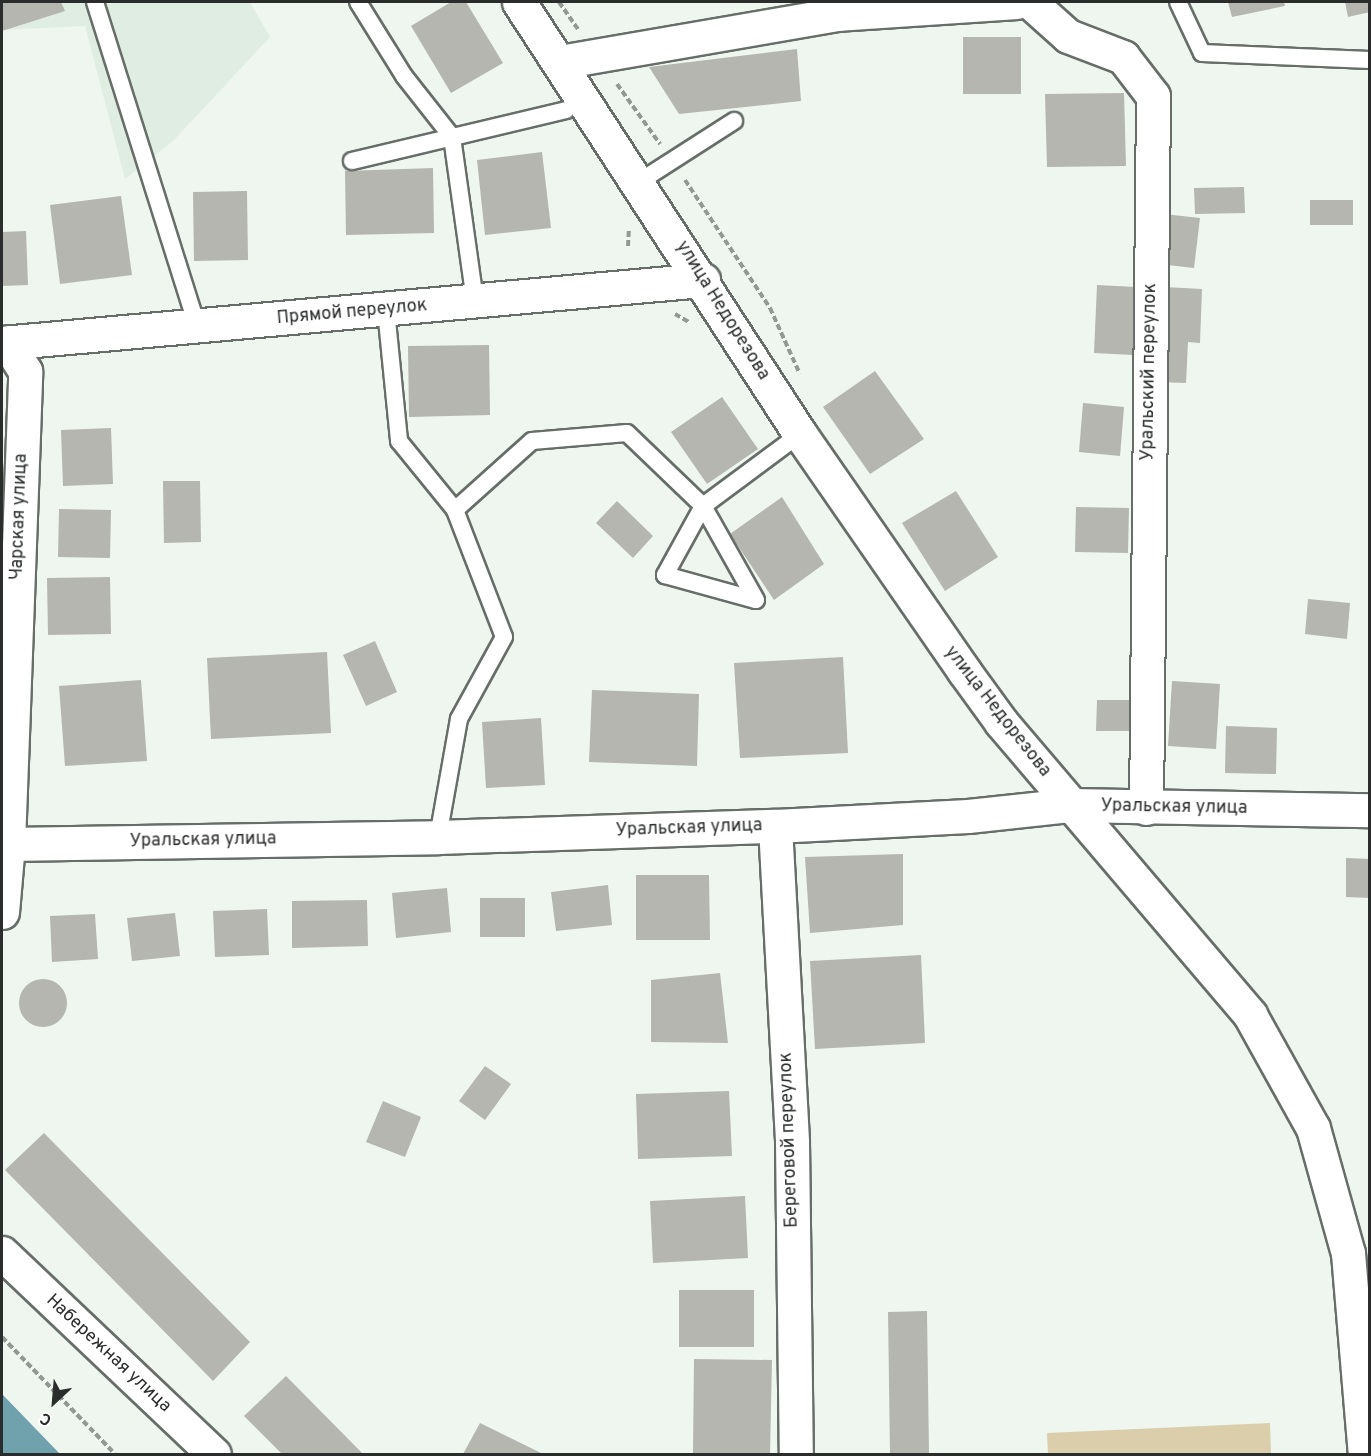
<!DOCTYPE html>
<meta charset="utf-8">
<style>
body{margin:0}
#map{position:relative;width:1371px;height:1456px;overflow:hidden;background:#eff6f0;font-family:Overpass,sans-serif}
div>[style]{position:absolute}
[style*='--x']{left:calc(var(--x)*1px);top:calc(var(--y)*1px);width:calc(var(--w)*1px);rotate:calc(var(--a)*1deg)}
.built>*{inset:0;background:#dfede2}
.green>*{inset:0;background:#dbceaa}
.water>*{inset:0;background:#70a2ad}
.building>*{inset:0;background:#b4b6af}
.round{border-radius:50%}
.path>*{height:4px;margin-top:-2px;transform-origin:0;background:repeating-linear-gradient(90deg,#929893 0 6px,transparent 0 9px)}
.roads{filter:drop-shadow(2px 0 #676e69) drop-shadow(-2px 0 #676e69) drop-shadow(0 2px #676e69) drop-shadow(0 -2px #676e69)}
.lane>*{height:16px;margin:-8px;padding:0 8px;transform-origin:8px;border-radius:8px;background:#fff}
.street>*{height:33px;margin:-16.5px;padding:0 16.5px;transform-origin:16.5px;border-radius:16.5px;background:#fff}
.secondary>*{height:33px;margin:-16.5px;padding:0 16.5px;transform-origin:16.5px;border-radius:16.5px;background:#fff}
span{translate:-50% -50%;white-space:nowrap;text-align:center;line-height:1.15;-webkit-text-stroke:6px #fff;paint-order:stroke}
.street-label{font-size:18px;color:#2a2d2b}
.frame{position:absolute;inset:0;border:3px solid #2a2d2b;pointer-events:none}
.north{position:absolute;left:24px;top:1372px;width:60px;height:60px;-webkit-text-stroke:4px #fff;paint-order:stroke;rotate:206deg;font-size:16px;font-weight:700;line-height:24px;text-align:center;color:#2a2d2b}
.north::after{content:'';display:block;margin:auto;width:21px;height:27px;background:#2a2d2b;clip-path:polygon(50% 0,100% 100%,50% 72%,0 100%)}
</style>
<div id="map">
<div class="built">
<div style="clip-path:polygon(2px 2px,250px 2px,270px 37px,173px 141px,125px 179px,85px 26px,2px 30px)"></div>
</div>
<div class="green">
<div style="clip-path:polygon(1270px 1423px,1271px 1454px,1048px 1454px,1047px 1433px)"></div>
</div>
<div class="water">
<div style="clip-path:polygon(2px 1394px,60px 1454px,2px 1454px)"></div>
</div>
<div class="building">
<div style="clip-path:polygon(2px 2px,61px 2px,65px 11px,2px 31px)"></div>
<div style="clip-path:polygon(451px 2px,466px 2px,503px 63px,451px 93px,411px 26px)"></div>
<div style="clip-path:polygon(1228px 2px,1284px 2px,1285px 6px,1232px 17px)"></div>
<div style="clip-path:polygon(1345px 2px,1370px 2px,1370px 12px,1348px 17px)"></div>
<div style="clip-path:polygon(963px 37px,1021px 37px,1021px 94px,963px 94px)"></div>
<div style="clip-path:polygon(797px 49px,801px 101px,679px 114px,649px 67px)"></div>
<div style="clip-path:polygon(1124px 93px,1126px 166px,1047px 167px,1045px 94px)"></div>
<div style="clip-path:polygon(542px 152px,551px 228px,485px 235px,477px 160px)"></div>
<div style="clip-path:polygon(433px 168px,434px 233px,346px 235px,345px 171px)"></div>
<div style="clip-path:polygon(1244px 187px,1245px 213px,1195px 214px,1194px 188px)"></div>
<div style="clip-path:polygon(247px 191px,248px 260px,194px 261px,193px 192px)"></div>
<div style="clip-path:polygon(121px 196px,132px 275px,60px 284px,50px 205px)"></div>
<div style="clip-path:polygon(1310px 200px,1353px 200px,1353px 225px,1310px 225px)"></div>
<div style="clip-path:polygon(1164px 214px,1200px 218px,1194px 268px,1159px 264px)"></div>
<div style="clip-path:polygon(26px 231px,28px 285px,2px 286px,2px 232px)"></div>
<div style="clip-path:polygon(1097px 285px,1136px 287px,1133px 355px,1094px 353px)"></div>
<div style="clip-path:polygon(1164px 287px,1202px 289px,1200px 343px,1188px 342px,1186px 383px,1159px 382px)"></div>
<div style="clip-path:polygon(489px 345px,490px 415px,409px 417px,408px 346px)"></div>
<div style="clip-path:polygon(875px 371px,924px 439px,870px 474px,823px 407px)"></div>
<div style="clip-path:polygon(722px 397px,758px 449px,707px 484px,671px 432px)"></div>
<div style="clip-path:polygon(1083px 403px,1124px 407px,1120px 456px,1079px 452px)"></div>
<div style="clip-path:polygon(111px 428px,113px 484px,63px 486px,61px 430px)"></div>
<div style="clip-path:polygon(163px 481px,200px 481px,201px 542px,164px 543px)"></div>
<div style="clip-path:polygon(956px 491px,998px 557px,945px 591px,902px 523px)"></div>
<div style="clip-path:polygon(782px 497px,824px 564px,774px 600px,730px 534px)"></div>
<div style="clip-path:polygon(617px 501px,653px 536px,633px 558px,596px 523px)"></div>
<div style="clip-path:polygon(1076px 507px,1129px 508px,1128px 553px,1075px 552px)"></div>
<div style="clip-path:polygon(59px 509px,111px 510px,110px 558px,58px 557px)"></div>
<div style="clip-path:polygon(110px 577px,111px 634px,48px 635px,47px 578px)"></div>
<div style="clip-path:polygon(1308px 599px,1350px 603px,1347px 639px,1305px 634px)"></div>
<div style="clip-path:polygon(375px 641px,397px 692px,366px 706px,343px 655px)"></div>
<div style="clip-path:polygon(327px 652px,331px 733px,211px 739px,207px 658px)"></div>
<div style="clip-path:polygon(843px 657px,848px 753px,740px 758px,734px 663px)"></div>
<div style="clip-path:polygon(141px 680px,147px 761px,65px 766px,59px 686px)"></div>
<div style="clip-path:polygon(1172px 681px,1220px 684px,1216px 749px,1168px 746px)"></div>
<div style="clip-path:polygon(592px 690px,699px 694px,697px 766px,589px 762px)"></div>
<div style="clip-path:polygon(1097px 700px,1132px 700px,1131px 731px,1096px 731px)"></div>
<div style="clip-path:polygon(541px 718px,545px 785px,486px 788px,482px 722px)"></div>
<div style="clip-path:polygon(1226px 726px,1277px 728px,1276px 774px,1225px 773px)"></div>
<div style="clip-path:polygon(903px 854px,903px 925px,810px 933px,805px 857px)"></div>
<div style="clip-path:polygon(1346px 858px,1370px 859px,1370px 898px,1346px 897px)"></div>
<div style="clip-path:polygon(636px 875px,709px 875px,710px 940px,636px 940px)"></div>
<div style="clip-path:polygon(608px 885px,612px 925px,556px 931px,551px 892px)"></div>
<div style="clip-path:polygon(447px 888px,451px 932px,396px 938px,392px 893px)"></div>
<div style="clip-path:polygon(480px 898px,525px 898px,525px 937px,480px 937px)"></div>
<div style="clip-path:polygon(367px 900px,368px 946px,292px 948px,292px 901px)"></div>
<div style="clip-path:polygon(267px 909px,269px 955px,215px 957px,213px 911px)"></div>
<div style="clip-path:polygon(175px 913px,180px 956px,132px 961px,127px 918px)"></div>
<div style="clip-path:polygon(95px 914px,98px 959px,52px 962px,50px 916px)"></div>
<div style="clip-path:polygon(921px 955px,925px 1043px,815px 1049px,810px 961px)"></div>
<div style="clip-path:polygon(720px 973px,728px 1043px,651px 1042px,651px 980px)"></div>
<div class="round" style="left:19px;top:979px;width:48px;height:48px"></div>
<div style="clip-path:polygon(485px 1066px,511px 1084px,485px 1120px,459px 1101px)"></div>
<div style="clip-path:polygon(729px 1091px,732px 1156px,638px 1159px,636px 1094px)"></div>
<div style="clip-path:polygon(383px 1101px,421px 1117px,405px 1157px,366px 1142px)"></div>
<div style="clip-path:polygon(44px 1133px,250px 1342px,213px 1381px,5px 1170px)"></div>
<div style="clip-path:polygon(745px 1196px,748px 1258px,653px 1263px,650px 1201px)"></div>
<div style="clip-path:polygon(679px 1290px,754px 1290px,754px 1347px,679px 1347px)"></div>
<div style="clip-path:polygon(927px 1311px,929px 1454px,890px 1454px,888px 1312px)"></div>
<div style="clip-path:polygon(694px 1359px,772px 1360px,770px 1454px,693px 1454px)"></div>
<div style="clip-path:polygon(286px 1376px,363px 1454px,282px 1454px,244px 1416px)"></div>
<div style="clip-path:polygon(480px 1423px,543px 1454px,463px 1454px)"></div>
</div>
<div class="path">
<div style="--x:559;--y:2;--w:33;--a:55"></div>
<div style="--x:617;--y:84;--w:74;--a:54.4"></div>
<div style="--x:685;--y:180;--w:154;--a:56.4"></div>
<div style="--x:770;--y:308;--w:72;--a:65.6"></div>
<div style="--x:628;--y:246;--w:17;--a:-87"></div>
<div style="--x:675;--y:314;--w:16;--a:30"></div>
<div style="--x:2;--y:1337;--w:163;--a:46"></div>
</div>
<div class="roads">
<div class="lane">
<div style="--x:95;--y:2;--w:340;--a:72.5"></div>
<div style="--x:358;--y:2;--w:87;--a:58.1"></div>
<div style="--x:404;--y:76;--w:78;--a:51.8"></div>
<div style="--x:452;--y:137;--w:166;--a:82"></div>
<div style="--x:1178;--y:2;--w:56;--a:64.8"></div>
<div style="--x:1202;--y:53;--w:168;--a:2.4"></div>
<div style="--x:352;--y:161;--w:220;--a:-13.4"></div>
<div style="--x:639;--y:182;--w:113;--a:-32.7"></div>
<div style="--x:386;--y:310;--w:132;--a:84.3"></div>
<div style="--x:399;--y:441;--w:89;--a:50.9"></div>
<div style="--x:455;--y:510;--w:136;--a:68.9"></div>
<div style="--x:504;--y:637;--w:94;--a:118.8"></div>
<div style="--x:459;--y:719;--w:120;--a:100.1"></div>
<div style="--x:455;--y:510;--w:103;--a:-41.9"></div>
<div style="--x:532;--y:441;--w:95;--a:-4.8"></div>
<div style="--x:627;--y:433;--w:105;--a:43.8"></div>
<div style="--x:703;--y:506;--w:79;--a:118.8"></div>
<div style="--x:665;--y:575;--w:94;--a:15.4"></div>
<div style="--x:756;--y:600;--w:108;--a:-119.4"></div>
<div style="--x:703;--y:506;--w:121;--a:-36.6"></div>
</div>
<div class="street">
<div style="--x:1030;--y:2;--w:51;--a:41.8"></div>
<div style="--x:1068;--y:36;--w:59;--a:20.9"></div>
<div style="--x:1123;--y:57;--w:49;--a:52.4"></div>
<div style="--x:1153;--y:96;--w:712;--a:90.56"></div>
<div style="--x:560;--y:62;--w:281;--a:-9.8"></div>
<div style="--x:837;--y:14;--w:179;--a:-3.8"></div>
<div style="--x:2;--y:343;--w:704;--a:-5.14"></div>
<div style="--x:775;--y:826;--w:316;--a:86.9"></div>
<div style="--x:792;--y:1142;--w:312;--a:89.3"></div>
<div style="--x:8;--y:844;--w:430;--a:-0.9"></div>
<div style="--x:438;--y:837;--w:337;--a:-1.9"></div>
<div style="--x:775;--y:826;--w:193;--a:-3"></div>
<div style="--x:968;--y:816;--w:104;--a:-6.1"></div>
<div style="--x:1071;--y:805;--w:299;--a:1"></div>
<div style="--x:2;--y:912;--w:68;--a:-85"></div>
<div style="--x:8;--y:844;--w:473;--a:-87.9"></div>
<div style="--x:25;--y:371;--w:34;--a:-122"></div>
<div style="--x:2;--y:1253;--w:292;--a:43.5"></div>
</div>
<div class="secondary">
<div style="--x:519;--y:2;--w:515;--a:56.96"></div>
<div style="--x:800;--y:434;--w:288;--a:55.3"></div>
<div style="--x:964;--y:671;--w:63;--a:54"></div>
<div style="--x:1001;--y:722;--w:385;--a:49.6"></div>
<div style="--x:1250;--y:1015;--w:129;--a:60.9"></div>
<div style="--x:1313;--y:1128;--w:130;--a:74.4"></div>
<div style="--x:1348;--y:1253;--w:202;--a:85.2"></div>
</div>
</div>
<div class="street-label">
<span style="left:722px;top:311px;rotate:58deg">улица Недорезова</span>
<span style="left:352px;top:313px;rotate:-5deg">Прямой переулок</span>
<span style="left:1150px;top:372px;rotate:-89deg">Уральский переулок</span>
<span style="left:20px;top:517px;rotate:-88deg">Чарская улица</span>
<span style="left:997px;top:712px;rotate:52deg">улица Недорезова</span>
<span style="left:1174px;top:808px;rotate:1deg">Уральская улица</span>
<span style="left:689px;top:829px;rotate:-2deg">Уральская улица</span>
<span style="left:203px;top:841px;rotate:-1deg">Уральская улица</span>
<span style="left:790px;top:1140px;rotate:-92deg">Береговой переулок</span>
<span style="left:108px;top:1354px;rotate:43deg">Набережная улица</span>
</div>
<div class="frame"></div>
<div class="north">С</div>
</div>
